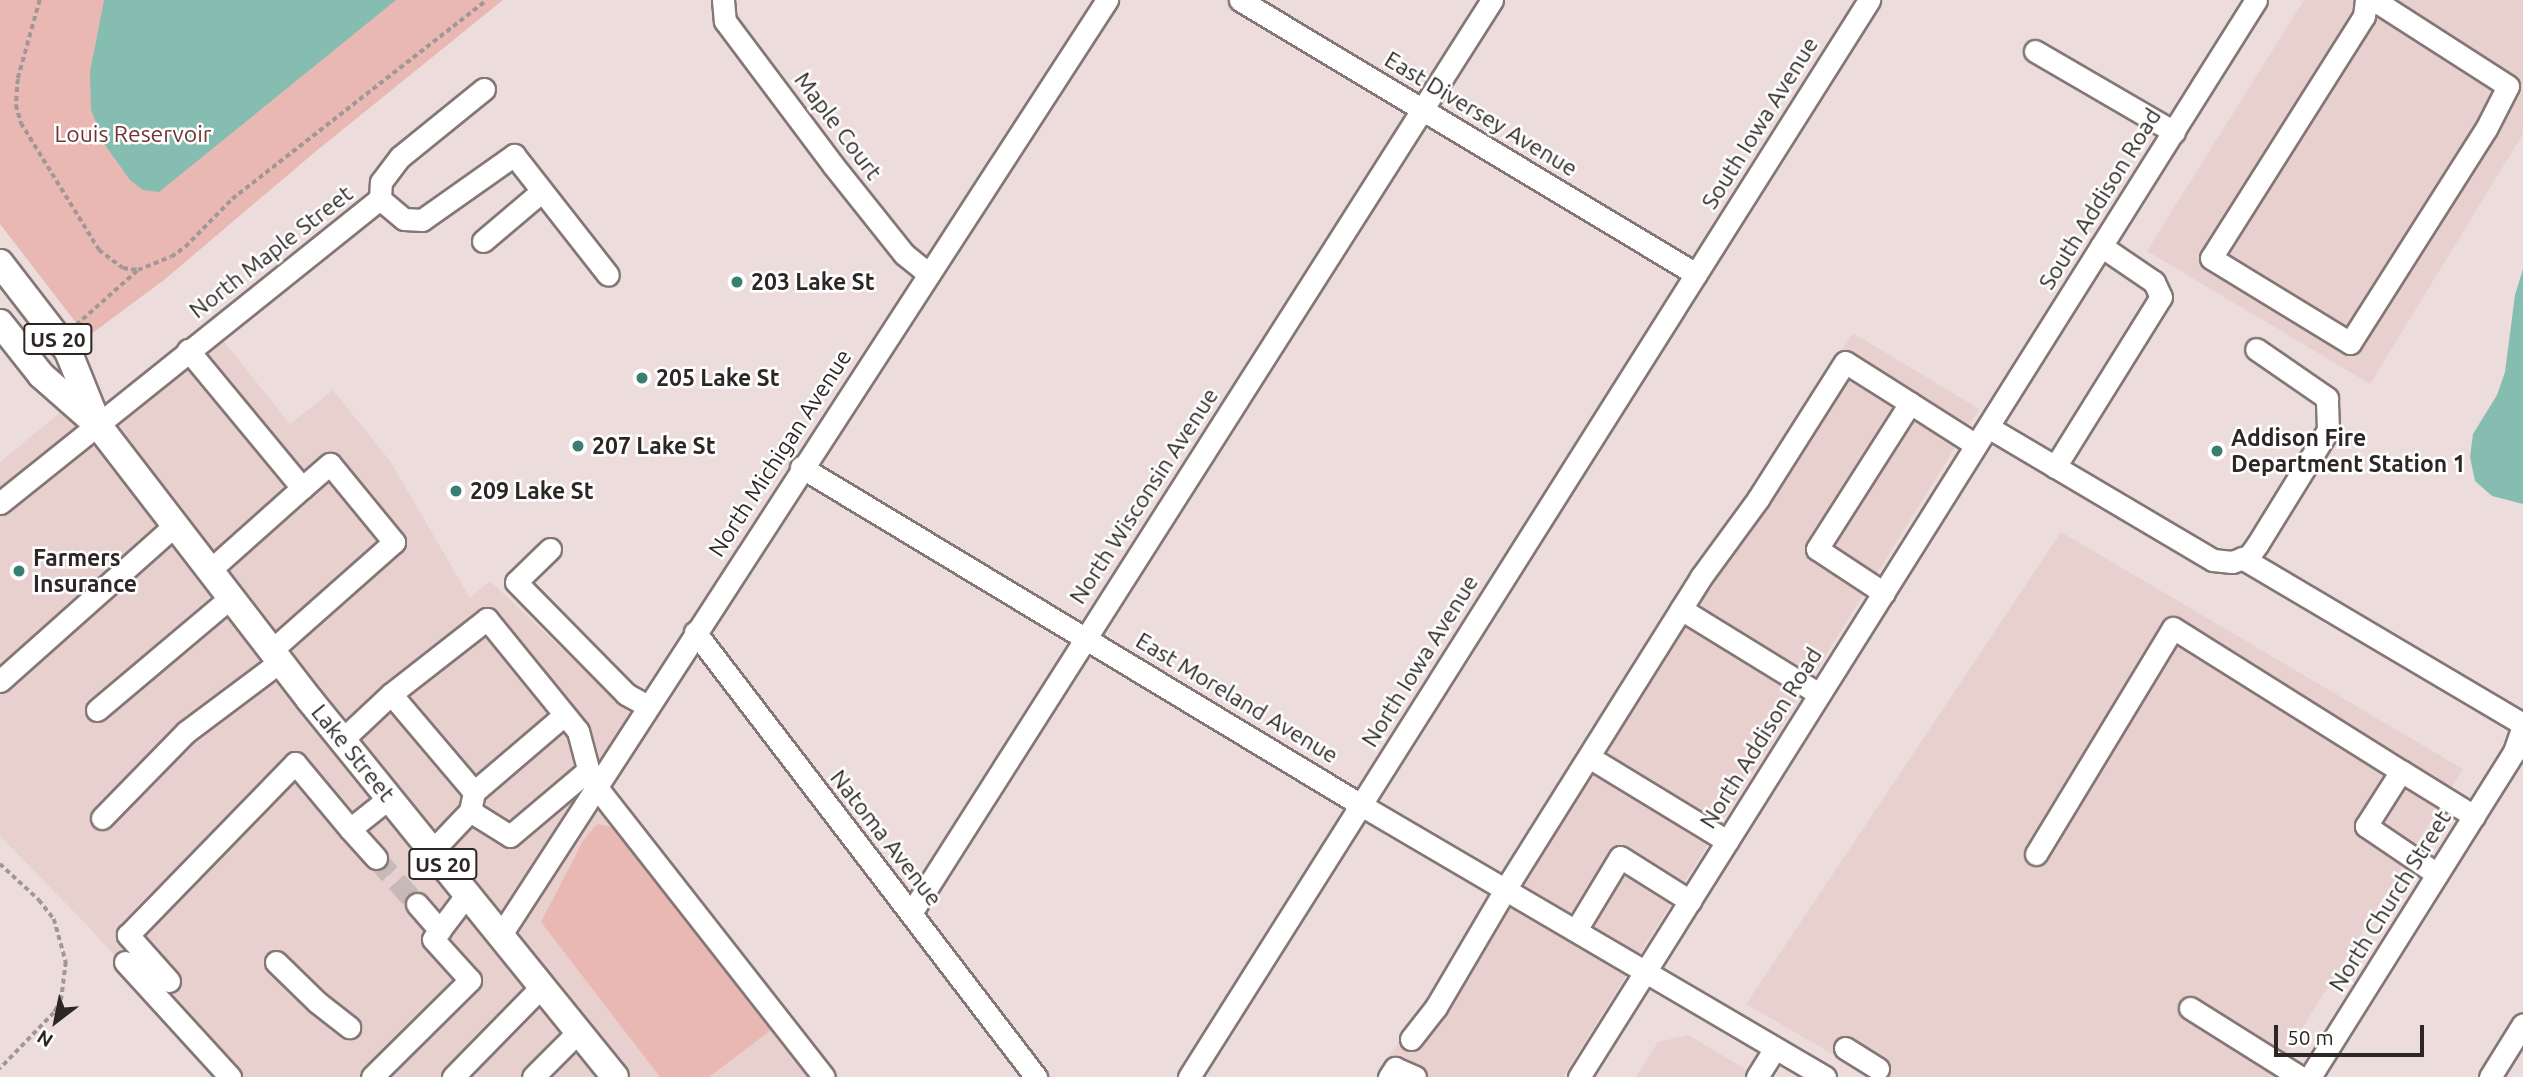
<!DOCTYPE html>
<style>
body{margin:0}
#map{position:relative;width:2523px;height:1077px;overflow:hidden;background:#ecdddc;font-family:Ubuntu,sans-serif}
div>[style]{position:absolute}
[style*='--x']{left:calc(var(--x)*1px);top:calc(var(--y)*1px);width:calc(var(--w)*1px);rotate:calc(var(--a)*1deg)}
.built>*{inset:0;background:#e7d0cd}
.green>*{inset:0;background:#e9b8b3}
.water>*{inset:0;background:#85bdb1}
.minor-tunnel>*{height:21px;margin-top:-10.5px;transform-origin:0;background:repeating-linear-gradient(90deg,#c6b9b8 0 21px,transparent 0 31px)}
.path>*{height:3.5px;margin-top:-1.75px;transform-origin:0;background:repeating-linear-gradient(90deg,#a29796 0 5px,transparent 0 8.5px)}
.roads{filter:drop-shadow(2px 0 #847776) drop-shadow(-2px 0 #847776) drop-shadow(0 2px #847776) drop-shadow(0 -2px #847776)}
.minor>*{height:21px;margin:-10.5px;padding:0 10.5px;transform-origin:10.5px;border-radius:10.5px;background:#fff}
.major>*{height:26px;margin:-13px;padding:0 13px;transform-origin:13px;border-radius:13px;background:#fff}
.dots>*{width:19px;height:19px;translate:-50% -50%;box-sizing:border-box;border:4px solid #fff;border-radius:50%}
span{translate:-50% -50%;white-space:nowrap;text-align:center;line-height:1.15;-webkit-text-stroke:5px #fff;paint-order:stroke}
.shield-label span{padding:2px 5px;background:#fff;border:2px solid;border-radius:5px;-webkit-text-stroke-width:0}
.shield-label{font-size:21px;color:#2c2726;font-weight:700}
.street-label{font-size:23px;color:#2c2726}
.park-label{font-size:23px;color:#733431}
.poi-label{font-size:23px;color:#2c2726;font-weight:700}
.left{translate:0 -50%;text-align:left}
.north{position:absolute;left:21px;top:986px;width:70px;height:70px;-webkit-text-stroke:5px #fff;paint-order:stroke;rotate:212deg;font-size:19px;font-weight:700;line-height:28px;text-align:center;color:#2c2726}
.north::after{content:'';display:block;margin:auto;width:24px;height:32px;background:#2c2726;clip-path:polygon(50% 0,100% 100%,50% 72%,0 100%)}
.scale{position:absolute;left:2274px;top:1025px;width:150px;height:32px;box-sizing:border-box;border:4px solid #2c2726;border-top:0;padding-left:9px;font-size:21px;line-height:24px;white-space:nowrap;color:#2c2726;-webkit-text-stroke:5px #fff;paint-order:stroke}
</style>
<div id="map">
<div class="built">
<div style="clip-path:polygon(2304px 0,2523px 0,2523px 134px,2370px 384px,2147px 251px)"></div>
<div style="clip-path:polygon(1853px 333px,1979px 409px,1563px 1077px,1376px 1077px)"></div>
<div style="clip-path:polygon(218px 334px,290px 424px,333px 390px,390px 461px,470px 598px,490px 581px,634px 717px,499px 928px,105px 426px)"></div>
<div style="clip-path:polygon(67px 407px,535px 986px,446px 1077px,225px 1077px,86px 924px,0 836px,0 462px)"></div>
<div style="clip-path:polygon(2061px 532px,2463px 769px,2272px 1077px,1872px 1077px,1746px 1004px)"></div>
<div style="clip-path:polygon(601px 786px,827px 1077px,619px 1077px,506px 935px)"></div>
<div style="clip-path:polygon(542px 996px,606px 1077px,461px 1077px)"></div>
<div style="clip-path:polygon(1688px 1035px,1759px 1077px,1636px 1077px,1658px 1042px)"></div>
</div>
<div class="green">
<div style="clip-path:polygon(0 0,503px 0,315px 152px,164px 280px,87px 337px,0 224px)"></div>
<div style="clip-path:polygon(597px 824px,617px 828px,776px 1026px,709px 1077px,660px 1077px,541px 922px,583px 841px)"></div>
</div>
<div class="water">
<div style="clip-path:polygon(104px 0,396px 0,159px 192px,143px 190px,130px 180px,105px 145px,91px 110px,90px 72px)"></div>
<div style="clip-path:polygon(2523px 269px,2523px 504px,2492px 496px,2475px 481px,2470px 457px,2473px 434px,2497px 395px,2505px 372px,2515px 295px)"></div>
</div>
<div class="minor-tunnel">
<div style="--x:376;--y:858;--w:62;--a:48.3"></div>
</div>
<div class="path">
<div style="--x:40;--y:0;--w:82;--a:105.6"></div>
<div style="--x:18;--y:79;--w:26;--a:94"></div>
<div style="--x:16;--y:105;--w:19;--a:74"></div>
<div style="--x:21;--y:123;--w:149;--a:58.4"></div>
<div style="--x:99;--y:250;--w:30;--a:37"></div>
<div style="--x:123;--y:268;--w:15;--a:8"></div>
<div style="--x:138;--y:270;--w:35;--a:-22"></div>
<div style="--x:171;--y:257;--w:17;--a:-36"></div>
<div style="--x:185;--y:247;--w:67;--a:-45.6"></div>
<div style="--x:232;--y:199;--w:323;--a:-38"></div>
<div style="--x:76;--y:325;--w:83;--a:-41.6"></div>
<div style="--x:0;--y:864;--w:53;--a:42.7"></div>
<div style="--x:39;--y:900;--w:24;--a:52"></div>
<div style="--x:54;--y:919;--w:45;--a:74.4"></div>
<div style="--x:66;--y:962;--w:38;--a:97"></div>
<div style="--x:61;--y:1000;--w:15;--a:118"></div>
<div style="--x:54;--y:1013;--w:78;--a:134"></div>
</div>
<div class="roads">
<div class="minor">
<div style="--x:723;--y:0;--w:21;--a:85"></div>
<div style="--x:725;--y:21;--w:180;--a:53.1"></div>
<div style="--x:833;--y:165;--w:114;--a:51.4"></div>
<div style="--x:904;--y:254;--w:32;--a:39"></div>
<div style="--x:1240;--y:0;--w:532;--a:31"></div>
<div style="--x:2366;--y:0;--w:16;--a:97"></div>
<div style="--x:2364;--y:16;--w:286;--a:122.3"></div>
<div style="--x:2211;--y:258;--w:163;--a:31.4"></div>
<div style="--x:2350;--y:343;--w:254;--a:-57.6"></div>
<div style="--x:2486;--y:129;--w:48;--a:-62.9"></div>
<div style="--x:2508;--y:86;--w:159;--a:-147.3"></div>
<div style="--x:2035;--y:51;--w:161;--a:30.2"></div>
<div style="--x:380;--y:199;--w:17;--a:-87"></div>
<div style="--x:381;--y:182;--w:31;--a:-53"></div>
<div style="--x:400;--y:157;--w:108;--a:-39"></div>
<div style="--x:483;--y:241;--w:77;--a:-40.3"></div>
<div style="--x:188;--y:350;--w:179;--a:50.4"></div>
<div style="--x:302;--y:488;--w:37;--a:-41"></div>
<div style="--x:330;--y:464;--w:101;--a:50.6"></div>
<div style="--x:394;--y:542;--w:163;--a:138.5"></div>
<div style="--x:1988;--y:427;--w:261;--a:30.6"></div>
<div style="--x:2213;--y:560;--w:19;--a:6"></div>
<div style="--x:2232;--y:562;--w:18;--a:-19"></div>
<div style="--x:2249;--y:556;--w:14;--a:-54"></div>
<div style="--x:2257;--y:545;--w:135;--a:-58.3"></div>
<div style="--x:2328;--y:430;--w:32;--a:-92"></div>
<div style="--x:2327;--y:398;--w:86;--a:-145.4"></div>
<div style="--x:801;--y:467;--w:654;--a:31.11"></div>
<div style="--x:1361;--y:805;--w:538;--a:30.38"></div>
<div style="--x:2055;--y:467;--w:200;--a:-58.1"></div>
<div style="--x:2161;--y:297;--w:17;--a:-115"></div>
<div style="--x:2154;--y:282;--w:64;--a:-145.8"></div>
<div style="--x:0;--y:503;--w:487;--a:-38.7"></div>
<div style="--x:380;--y:199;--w:31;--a:40"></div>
<div style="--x:404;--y:219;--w:18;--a:3"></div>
<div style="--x:422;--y:220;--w:113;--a:-35.2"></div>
<div style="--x:514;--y:155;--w:152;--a:51.9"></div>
<div style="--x:550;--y:549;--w:47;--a:135.9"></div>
<div style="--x:516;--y:582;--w:157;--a:45.5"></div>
<div style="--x:626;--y:694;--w:25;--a:29"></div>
<div style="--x:2242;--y:558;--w:326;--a:30.6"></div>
<div style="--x:210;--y:570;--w:123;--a:-41.7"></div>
<div style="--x:1884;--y:593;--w:80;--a:-146.7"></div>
<div style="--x:1817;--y:549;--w:173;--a:-57.5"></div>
<div style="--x:1910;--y:403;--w:78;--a:32.5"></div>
<div style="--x:1681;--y:609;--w:162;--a:31.6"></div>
<div style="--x:695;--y:632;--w:561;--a:52.54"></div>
<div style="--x:0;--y:681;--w:234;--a:-41.7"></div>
<div style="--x:391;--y:694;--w:128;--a:49.7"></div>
<div style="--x:97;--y:710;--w:175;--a:-40.1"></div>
<div style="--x:342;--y:740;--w:67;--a:-43.2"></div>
<div style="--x:391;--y:694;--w:122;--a:-38"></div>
<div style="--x:487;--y:619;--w:144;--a:50.9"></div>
<div style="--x:578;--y:731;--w:51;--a:75.1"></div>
<div style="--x:591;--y:780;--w:377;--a:51.9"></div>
<div style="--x:1589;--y:757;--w:162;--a:31.3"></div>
<div style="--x:470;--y:811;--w:47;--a:32"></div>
<div style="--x:510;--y:836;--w:102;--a:-40.2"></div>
<div style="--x:102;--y:818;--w:120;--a:-45.7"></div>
<div style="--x:186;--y:732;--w:119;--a:-36.8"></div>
<div style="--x:350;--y:829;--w:39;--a:48"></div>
<div style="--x:432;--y:851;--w:55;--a:-46.5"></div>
<div style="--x:470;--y:811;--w:19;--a:-78"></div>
<div style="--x:474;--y:792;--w:118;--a:-40.5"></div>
<div style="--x:2036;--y:854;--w:264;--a:-58.8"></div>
<div style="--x:2173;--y:628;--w:269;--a:32.1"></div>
<div style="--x:2437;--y:874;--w:86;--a:-145.9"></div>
<div style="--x:2366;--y:826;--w:65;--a:-57.5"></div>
<div style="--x:2401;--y:771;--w:86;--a:31.7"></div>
<div style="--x:417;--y:904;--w:35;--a:49"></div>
<div style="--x:911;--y:913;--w:1082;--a:-57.53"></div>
<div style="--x:1576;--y:930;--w:85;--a:-58.9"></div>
<div style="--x:1620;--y:857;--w:83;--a:32.2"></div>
<div style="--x:500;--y:936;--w:1116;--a:-57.04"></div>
<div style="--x:125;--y:962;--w:156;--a:47.6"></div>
<div style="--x:276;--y:962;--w:57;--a:44.3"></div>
<div style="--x:317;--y:1002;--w:41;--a:38"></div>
<div style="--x:169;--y:981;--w:62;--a:-131.7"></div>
<div style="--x:128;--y:935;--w:240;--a:-45.8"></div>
<div style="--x:295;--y:763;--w:86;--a:50.2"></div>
<div style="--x:350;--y:829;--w:50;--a:-38.5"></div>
<div style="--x:2190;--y:1008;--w:130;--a:32.1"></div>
<div style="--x:1411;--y:1039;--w:41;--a:-52"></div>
<div style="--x:1436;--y:1007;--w:138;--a:-59.5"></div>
<div style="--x:1506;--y:888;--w:367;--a:-57.9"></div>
<div style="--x:1701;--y:577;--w:97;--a:-53.8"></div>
<div style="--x:1758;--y:499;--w:162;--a:-57.6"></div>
<div style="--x:1845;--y:362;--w:77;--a:32.2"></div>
<div style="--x:1845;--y:1048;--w:39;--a:32"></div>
<div style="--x:372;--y:1077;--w:138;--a:-44.7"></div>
<div style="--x:470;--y:980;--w:55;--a:-132.1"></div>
<div style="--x:433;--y:939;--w:56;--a:-52.9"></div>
<div style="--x:453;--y:1077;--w:127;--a:-45.6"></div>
<div style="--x:533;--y:1077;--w:64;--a:-45"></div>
<div style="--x:1189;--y:1077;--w:1274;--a:-57.73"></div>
<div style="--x:1389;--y:1077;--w:11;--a:-56"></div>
<div style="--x:1395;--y:1068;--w:22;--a:24"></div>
<div style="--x:1579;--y:1077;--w:1272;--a:-57.85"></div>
<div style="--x:1757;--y:1077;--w:34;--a:-58"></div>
<div style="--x:2310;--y:1077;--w:384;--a:-57.9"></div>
<div style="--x:2514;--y:752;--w:28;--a:-71"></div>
<div style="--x:2490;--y:1077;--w:62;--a:-58.1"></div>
</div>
<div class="major">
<div style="--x:0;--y:263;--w:111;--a:52.3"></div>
<div style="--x:68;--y:351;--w:74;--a:67.9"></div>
<div style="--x:0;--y:323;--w:66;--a:51.7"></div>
<div style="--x:41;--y:375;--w:76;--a:41.3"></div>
<div style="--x:98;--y:425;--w:346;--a:52.4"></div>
<div style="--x:309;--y:699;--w:486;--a:51"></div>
</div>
</div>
<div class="dots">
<div style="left:737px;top:282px;background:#3a7e72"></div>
<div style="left:642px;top:378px;background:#3a7e72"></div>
<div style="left:578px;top:446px;background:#3a7e72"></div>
<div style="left:2217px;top:451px;background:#3a7e72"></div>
<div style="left:456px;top:491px;background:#3a7e72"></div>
<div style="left:19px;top:571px;background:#3a7e72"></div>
</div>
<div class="shield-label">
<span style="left:58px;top:339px">US 20</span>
<span style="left:443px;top:864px">US 20</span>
</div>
<div class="street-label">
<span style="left:1481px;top:114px;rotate:31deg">East Diversey Avenue</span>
<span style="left:1760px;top:123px;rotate:-58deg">South Iowa Avenue</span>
<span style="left:838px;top:126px;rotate:53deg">Maple Court</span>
<span style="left:2100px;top:199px;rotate:-58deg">South Addison Road</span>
<span style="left:271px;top:252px;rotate:-38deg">North Maple Street</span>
<span style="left:780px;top:453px;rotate:-57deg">North Michigan Avenue</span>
<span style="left:1144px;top:496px;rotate:-57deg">North Wisconsin Avenue</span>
<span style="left:1420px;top:661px;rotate:-58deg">North Iowa Avenue</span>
<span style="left:1237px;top:698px;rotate:31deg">East Moreland Avenue</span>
<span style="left:1761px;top:738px;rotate:-58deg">North Addison Road</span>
<span style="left:353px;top:753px;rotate:51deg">Lake Street</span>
<span style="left:886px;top:838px;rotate:52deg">Natoma Avenue</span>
<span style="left:2390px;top:901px;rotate:-58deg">North Church Street</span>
</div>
<div class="park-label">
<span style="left:133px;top:134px">Louis Reservoir</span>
</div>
<div class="poi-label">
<span class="left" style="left:751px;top:282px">203 Lake St</span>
<span class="left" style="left:656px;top:378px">205 Lake St</span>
<span class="left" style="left:2231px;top:451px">Addison Fire<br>Department Station 1</span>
<span class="left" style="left:592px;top:446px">207 Lake St</span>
<span class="left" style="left:470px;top:491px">209 Lake St</span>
<span class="left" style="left:33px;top:571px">Farmers<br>Insurance</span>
</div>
<div class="north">N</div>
<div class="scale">50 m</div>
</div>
